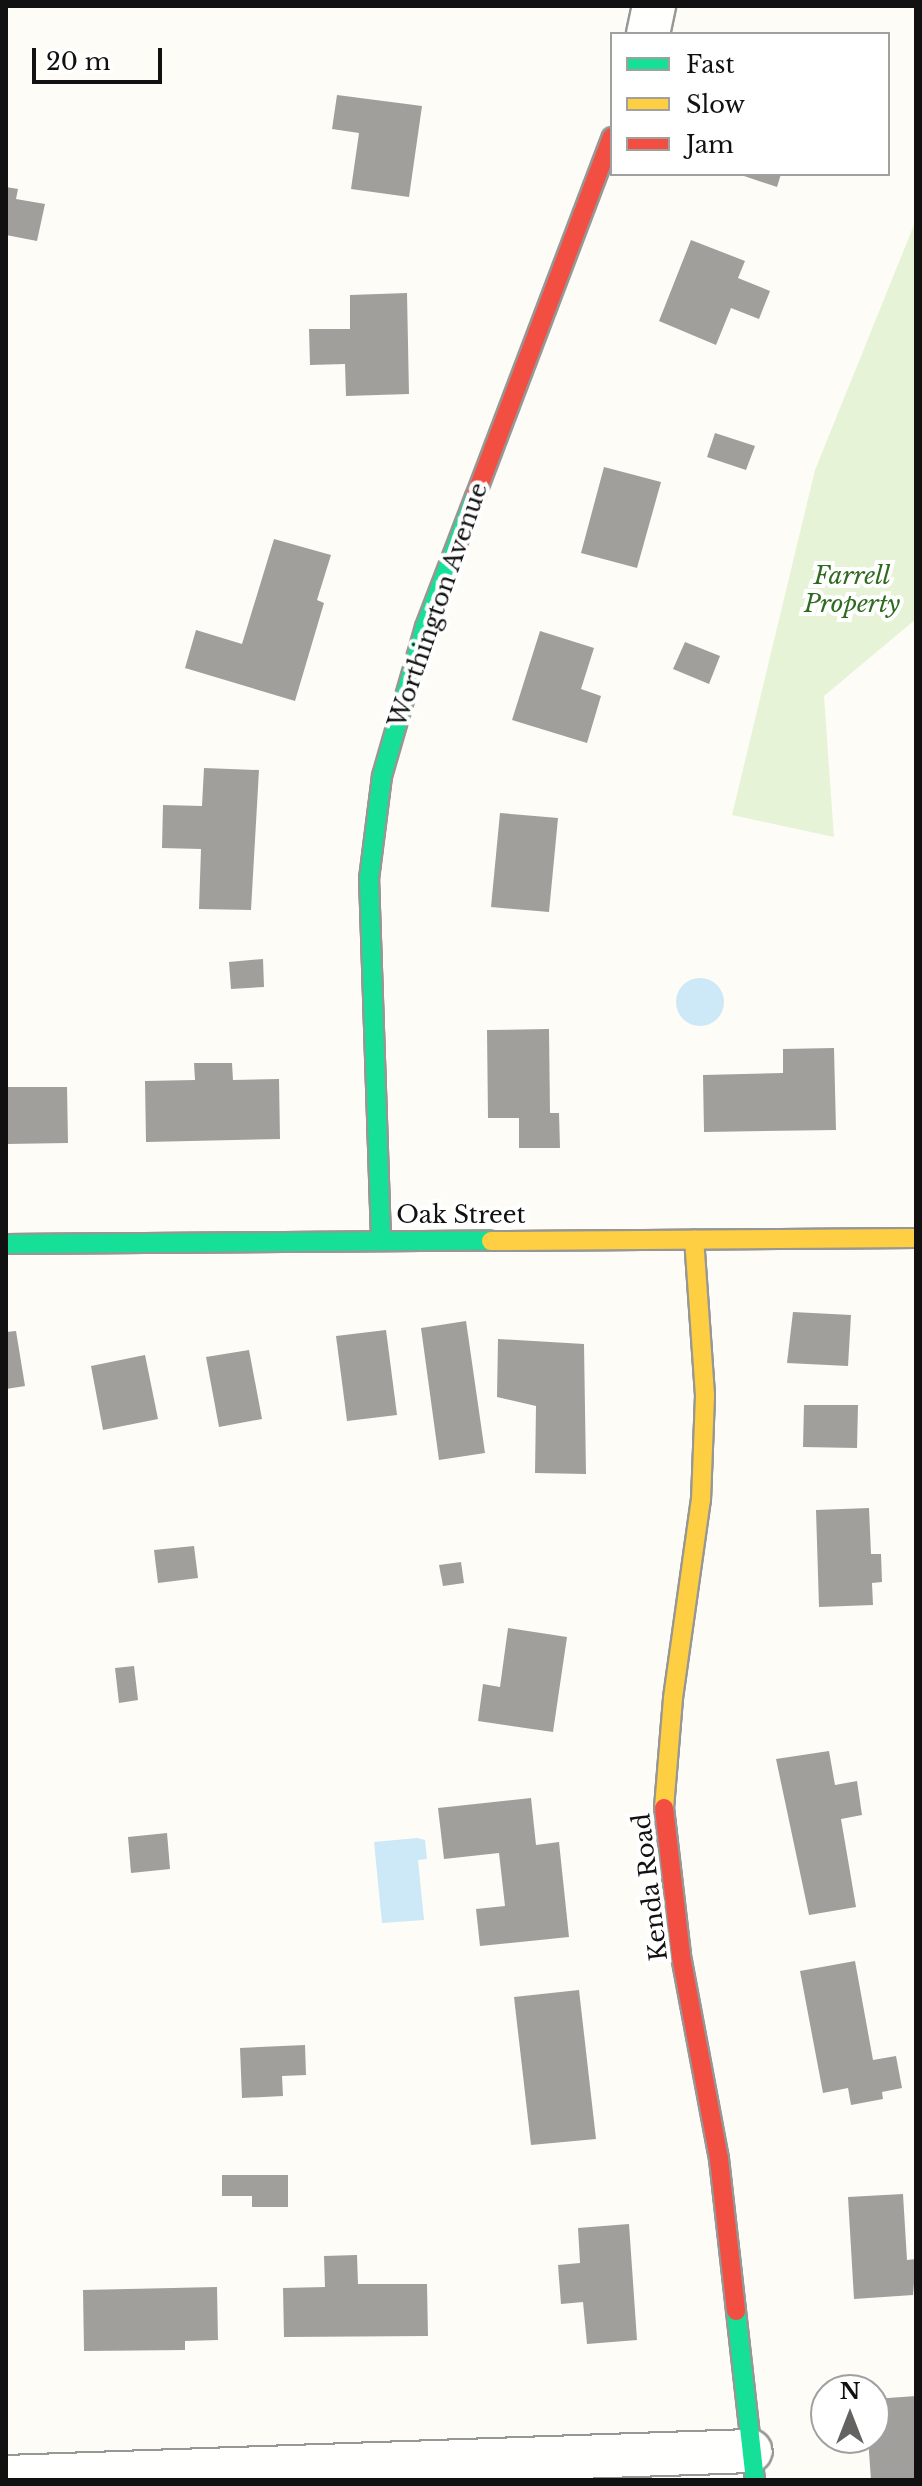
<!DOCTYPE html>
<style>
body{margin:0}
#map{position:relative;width:922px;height:2486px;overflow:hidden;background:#fdfcf7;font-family:"Libre Baskerville",serif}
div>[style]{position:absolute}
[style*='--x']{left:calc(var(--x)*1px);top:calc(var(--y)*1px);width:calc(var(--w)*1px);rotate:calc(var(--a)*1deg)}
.green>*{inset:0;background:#e7f3d7}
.water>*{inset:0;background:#cde8f7}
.round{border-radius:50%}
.building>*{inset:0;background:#a19f9c}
.roads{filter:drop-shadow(2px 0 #979795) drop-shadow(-2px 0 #979795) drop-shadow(0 2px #979795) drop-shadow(0 -2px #979795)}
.street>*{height:42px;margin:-21px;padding:0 21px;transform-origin:21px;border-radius:21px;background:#fffffe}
.fast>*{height:18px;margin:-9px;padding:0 9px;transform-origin:9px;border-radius:9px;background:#16e098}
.slow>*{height:18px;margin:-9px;padding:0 9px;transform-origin:9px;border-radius:9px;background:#ffcf43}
.jam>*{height:18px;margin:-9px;padding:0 9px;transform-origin:9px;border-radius:9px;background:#f24e42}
span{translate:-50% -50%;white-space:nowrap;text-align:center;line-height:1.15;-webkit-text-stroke:8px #fff;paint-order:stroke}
.park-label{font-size:24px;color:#2f6b1f;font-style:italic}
.street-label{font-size:24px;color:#111}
.frame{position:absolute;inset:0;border:8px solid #111;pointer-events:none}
.legend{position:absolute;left:610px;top:32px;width:280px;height:144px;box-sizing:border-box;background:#fff;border:2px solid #a0a0a0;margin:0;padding:10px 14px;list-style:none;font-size:24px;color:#111}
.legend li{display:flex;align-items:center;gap:16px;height:40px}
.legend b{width:40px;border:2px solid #a0a0a0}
.north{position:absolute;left:810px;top:2374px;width:80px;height:80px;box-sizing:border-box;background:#fff;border:2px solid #a0a0a0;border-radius:50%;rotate:0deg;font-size:22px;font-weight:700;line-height:32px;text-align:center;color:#111}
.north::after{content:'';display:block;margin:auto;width:28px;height:36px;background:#646362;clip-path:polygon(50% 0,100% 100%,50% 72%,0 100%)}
.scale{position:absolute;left:32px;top:48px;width:130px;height:36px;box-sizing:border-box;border:4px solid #111;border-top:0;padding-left:10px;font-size:24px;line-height:28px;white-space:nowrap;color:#111;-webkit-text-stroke:6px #fff;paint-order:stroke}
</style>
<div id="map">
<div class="green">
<div style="clip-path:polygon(916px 220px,916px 619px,824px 696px,834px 837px,732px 815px,815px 470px)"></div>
</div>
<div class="water">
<div class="round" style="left:676px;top:978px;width:48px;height:48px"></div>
<div style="clip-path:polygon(417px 1838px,425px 1840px,427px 1859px,418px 1860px,424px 1920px,382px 1923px,374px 1842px)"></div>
</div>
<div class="building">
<div style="clip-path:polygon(337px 95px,422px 106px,409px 197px,351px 189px,359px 133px,332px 129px)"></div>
<div style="clip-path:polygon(738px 174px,781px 174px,777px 187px)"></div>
<div style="clip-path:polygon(6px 187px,18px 189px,16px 199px,45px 204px,37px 241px,6px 235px)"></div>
<div style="clip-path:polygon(691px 240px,745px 261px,738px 278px,770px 291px,759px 319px,731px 308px,716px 345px,659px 321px)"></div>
<div style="clip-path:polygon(407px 293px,409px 394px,346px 396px,345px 364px,310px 365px,309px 329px,350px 329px,350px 295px)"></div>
<div style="clip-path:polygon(715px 433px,755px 446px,746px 470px,707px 457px)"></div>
<div style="clip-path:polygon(604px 467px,661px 482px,637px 568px,581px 553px)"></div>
<div style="clip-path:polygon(274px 539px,331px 555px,317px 600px,324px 603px,295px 701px,185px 668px,196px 630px,242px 644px)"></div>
<div style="clip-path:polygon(540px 631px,594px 648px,581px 689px,601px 696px,587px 743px,512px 720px)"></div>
<div style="clip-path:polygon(685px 642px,720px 656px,709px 684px,673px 669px)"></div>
<div style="clip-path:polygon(204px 768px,259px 770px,251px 910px,199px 909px,201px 849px,162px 848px,163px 805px,202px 806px)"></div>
<div style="clip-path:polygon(500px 813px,558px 818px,549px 912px,491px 907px)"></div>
<div style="clip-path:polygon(263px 959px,264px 987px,231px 989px,229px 962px)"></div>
<div style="clip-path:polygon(549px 1029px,550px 1113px,559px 1113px,560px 1148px,519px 1148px,519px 1118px,488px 1118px,487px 1030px)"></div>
<div style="clip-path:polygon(834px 1048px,836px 1130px,704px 1132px,703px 1075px,783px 1073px,783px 1049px)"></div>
<div style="clip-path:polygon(194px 1063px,232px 1063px,233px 1080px,279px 1079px,280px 1139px,146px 1142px,145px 1081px,195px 1080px)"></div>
<div style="clip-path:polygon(6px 1087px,67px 1087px,68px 1143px,6px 1144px)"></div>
<div style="clip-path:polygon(793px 1312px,851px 1315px,848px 1366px,787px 1363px)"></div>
<div style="clip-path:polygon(466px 1321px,485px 1453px,439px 1460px,421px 1328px)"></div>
<div style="clip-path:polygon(386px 1330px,397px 1415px,347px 1421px,336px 1336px)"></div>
<div style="clip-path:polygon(16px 1331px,25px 1386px,6px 1389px,6px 1332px)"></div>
<div style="clip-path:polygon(498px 1339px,584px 1344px,586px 1474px,535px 1473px,536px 1406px,497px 1397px)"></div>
<div style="clip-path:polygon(249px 1350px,262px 1419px,219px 1427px,206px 1357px)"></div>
<div style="clip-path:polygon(145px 1355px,158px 1419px,103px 1430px,91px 1366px)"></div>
<div style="clip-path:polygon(804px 1405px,858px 1405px,857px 1448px,803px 1447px)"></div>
<div style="clip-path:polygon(869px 1508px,871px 1554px,881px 1554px,882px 1582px,872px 1583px,873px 1605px,819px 1607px,816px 1510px)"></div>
<div style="clip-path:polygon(194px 1546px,198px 1578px,158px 1583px,154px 1550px)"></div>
<div style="clip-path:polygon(461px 1562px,464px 1583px,443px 1586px,439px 1565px)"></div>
<div style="clip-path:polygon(508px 1628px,567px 1637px,553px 1732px,478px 1721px,483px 1684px,500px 1687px)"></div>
<div style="clip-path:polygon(134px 1666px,138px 1700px,119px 1703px,115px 1668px)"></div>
<div style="clip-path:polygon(829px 1751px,835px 1785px,857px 1781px,862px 1815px,841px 1819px,856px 1907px,809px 1915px,776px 1759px)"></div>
<div style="clip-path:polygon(531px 1798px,536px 1845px,559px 1842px,569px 1937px,480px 1946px,476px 1909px,505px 1906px,499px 1853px,444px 1859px,438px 1808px)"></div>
<div style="clip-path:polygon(167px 1833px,170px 1869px,131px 1873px,128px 1837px)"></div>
<div style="clip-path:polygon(855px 1961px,873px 2060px,896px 2056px,902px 2088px,882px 2092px,883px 2099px,851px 2105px,848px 2088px,823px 2093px,800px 1971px)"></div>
<div style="clip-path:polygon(579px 1990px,596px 2139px,531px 2145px,514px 1997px)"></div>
<div style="clip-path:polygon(305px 2045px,306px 2075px,282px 2076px,283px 2096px,242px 2098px,240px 2048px)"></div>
<div style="clip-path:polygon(222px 2175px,288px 2175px,288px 2207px,252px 2207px,252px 2196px,222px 2196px)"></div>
<div style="clip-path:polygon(903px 2194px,907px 2260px,916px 2259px,913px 2295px,854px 2299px,848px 2197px)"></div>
<div style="clip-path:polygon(629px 2224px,637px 2340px,587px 2344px,583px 2302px,561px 2304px,558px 2265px,580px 2263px,578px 2228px)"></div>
<div style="clip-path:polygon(357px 2255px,358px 2284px,427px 2284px,428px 2336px,284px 2337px,283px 2288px,325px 2287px,324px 2256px)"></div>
<div style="clip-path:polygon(217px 2287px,218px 2340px,185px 2341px,185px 2350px,84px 2351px,83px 2290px)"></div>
<div style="clip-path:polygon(916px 2396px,916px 2480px,871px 2480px,868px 2438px,874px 2438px,874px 2399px)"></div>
</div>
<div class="roads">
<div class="street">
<div style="--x:648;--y:34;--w:29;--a:-78"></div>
<div style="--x:6;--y:2477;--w:745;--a:-2"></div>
</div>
<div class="fast">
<div style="--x:381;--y:1239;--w:360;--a:-91.9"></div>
<div style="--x:369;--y:879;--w:104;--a:-82.8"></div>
<div style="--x:382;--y:776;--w:155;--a:-73.9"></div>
<div style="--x:425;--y:627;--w:139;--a:-69"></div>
<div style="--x:6;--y:1244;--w:485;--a:-0.4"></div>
<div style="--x:736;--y:2311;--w:170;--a:83.6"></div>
</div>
<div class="slow">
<div style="--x:491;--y:1241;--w:425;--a:-0.4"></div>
<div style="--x:664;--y:1808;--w:110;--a:-85.3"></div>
<div style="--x:673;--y:1698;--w:200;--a:-82"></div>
<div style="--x:701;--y:1500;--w:105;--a:-87.8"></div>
<div style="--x:705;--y:1395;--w:156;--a:-94"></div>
</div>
<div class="jam">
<div style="--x:475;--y:497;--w:385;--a:-69.2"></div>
<div style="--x:664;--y:1808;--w:149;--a:83.4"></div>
<div style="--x:681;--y:1956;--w:207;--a:79.4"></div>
<div style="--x:719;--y:2159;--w:153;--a:83.6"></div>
</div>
</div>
<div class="park-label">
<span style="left:852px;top:590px">Farrell<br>Property</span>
</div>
<div class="street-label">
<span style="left:438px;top:605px;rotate:-71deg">Worthington Avenue</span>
<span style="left:461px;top:1215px">Oak Street</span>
<span style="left:650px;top:1887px;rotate:-97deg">Kenda Road</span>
</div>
<div class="frame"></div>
<ul class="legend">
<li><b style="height:10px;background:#16e098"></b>Fast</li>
<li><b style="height:10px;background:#ffcf43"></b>Slow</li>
<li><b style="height:10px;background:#f24e42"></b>Jam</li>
</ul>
<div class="north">N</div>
<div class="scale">20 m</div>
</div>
